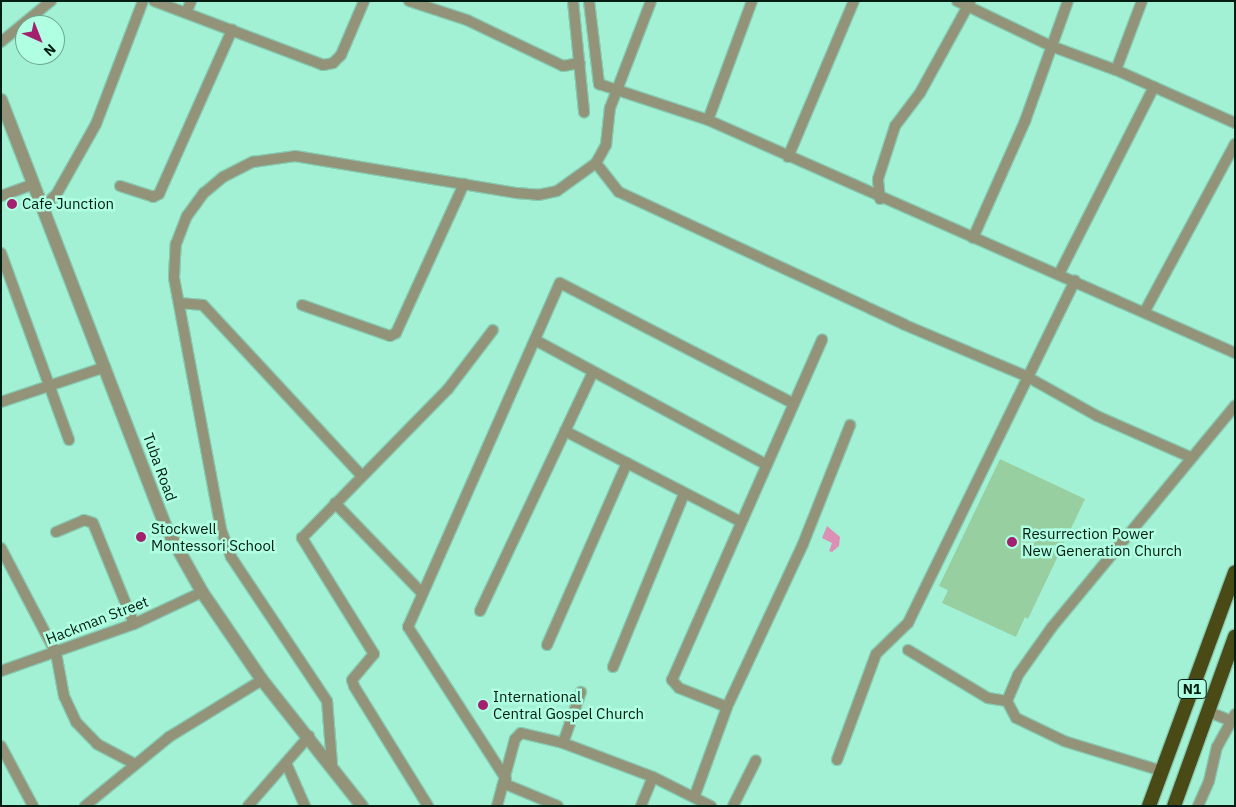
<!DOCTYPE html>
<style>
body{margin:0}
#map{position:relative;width:1236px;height:807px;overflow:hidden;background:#a3f1d5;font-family:"IBM Plex Sans",sans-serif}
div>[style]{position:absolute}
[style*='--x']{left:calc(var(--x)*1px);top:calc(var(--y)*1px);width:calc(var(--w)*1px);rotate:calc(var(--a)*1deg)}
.green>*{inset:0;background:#dc90b5}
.building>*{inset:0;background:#97cfa1}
.roads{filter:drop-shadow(1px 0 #86cbb2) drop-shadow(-1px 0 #86cbb2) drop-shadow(0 1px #86cbb2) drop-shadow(0 -1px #86cbb2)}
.minor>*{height:10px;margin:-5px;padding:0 5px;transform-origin:5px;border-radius:5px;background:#929378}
.tertiary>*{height:12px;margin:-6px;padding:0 6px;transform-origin:6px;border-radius:6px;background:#929378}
.trunk>*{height:14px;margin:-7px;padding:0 7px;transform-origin:7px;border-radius:7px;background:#4a4a17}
.dots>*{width:14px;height:14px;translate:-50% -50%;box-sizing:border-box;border:2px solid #b1ffe2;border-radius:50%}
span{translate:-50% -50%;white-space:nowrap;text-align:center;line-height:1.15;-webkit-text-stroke:5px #b1ffe2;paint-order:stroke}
.shield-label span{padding:1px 4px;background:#b1ffe2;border:1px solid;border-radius:4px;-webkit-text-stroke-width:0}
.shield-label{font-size:14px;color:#001d14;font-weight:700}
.poi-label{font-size:15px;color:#001d14}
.left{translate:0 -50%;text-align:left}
.street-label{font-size:15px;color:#001d14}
.frame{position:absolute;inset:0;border:2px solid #001d14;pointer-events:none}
.north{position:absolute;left:15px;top:15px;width:50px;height:50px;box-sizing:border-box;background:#b1ffe2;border:1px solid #6aa590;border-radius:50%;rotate:136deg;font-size:14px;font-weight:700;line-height:20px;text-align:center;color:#001d14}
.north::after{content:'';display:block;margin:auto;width:18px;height:22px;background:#a3206f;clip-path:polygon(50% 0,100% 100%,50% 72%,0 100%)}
</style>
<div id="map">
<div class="green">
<div style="clip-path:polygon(827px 526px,840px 537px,839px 546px,832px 552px,829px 551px,832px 543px,822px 538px)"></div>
</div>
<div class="building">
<div style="clip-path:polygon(1000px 459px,1085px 499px,1028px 619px,1025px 617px,1016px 637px,942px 603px,948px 590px,939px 586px)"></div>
</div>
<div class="roads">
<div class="minor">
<div style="--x:154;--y:1;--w:181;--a:20.7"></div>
<div style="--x:323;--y:65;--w:10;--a:-11"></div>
<div style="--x:333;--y:63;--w:11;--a:-45"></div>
<div style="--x:341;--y:55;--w:59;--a:-66.9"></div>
<div style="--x:409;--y:1;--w:61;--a:18.1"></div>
<div style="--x:467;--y:20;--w:106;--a:25.6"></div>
<div style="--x:563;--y:66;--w:17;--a:-10"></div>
<div style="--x:573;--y:1;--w:112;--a:84.3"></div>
<div style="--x:589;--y:1;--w:84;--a:83.1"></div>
<div style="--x:599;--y:84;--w:115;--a:18.3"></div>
<div style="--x:708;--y:120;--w:576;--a:23.85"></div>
<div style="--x:957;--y:1;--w:104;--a:25.6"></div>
<div style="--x:1051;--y:46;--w:69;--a:20.3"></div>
<div style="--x:1116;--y:70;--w:130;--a:24"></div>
<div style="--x:186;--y:13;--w:13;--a:-67"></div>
<div style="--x:1;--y:42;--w:65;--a:-39.4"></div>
<div style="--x:1116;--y:70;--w:74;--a:-69.4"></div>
<div style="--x:708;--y:120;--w:127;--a:-69.7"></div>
<div style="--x:788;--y:157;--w:169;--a:-67.1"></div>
<div style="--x:596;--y:163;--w:37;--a:52"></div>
<div style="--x:619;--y:192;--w:315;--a:24.9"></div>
<div style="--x:905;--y:325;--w:131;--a:22.9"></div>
<div style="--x:1026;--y:376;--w:81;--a:29.4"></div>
<div style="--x:1097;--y:416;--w:102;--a:23.8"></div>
<div style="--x:120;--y:186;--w:35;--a:18"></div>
<div style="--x:153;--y:197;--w:7;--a:-27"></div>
<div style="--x:159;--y:194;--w:180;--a:-66"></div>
<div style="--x:1;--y:196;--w:35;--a:-20"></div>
<div style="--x:880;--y:199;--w:20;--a:-96"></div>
<div style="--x:878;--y:179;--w:56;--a:-72.2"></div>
<div style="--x:895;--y:126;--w:41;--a:-52.9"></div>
<div style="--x:920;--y:93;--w:104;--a:-61.2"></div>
<div style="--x:43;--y:207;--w:18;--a:-43"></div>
<div style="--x:56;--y:195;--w:81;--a:-60.6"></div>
<div style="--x:96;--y:124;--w:132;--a:-69.1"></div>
<div style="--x:973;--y:238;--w:128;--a:-66"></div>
<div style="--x:1025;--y:121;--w:127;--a:-70.3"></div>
<div style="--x:1;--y:253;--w:199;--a:70"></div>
<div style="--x:1059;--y:274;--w:210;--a:-63.1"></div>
<div style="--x:179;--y:303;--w:24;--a:5"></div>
<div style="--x:203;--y:305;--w:233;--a:47.1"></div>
<div style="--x:302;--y:305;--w:93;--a:19.4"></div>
<div style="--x:390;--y:336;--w:7;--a:-27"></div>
<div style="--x:396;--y:333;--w:164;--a:-65.5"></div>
<div style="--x:1145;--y:311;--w:190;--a:-61.7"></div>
<div style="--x:535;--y:340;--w:261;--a:28.3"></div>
<div style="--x:1;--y:402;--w:110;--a:-18.6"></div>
<div style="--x:565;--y:431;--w:196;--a:27.3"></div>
<div style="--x:335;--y:503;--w:124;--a:46"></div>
<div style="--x:56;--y:532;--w:30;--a:-23"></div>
<div style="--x:84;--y:520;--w:9;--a:18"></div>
<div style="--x:93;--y:523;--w:109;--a:67.9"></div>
<div style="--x:1;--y:548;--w:119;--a:62.4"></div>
<div style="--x:56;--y:653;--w:44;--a:79.5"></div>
<div style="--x:64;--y:696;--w:29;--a:65"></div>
<div style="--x:76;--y:722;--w:30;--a:46"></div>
<div style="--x:97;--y:744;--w:43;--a:27.8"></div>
<div style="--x:480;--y:611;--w:262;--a:-64.7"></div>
<div style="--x:547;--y:645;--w:199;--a:-66.3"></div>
<div style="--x:908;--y:650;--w:93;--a:31"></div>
<div style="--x:988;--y:698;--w:19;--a:9"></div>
<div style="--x:613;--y:667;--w:187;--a:-67.7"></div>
<div style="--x:1;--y:671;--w:141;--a:-19.5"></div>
<div style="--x:134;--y:624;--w:75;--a:-25.2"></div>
<div style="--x:727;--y:707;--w:52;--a:-158.4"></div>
<div style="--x:679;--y:688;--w:11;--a:-131"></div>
<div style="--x:672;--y:680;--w:372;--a:-66.2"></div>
<div style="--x:1209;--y:712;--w:24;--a:22"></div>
<div style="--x:563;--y:743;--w:54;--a:-70.6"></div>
<div style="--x:1;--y:746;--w:68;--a:61.9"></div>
<div style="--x:837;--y:760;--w:113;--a:-69.8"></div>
<div style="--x:876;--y:654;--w:45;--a:-44.1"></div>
<div style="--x:908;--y:623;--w:381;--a:-64"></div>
<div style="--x:286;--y:763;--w:47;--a:66.2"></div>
<div style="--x:332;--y:764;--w:63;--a:-94.5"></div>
<div style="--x:327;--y:701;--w:173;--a:-123.7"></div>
<div style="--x:231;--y:557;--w:30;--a:-110"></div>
<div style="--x:221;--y:529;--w:256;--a:-100.6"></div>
<div style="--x:174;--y:277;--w:33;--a:-87"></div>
<div style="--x:176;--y:244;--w:30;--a:-69"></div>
<div style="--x:187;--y:216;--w:29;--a:-54"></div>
<div style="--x:204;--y:193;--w:25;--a:-40"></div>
<div style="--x:223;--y:177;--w:34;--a:-27"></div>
<div style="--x:253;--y:162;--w:42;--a:-8.1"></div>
<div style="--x:295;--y:156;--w:225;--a:9.5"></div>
<div style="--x:517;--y:193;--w:21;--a:5"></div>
<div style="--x:538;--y:195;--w:19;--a:-12"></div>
<div style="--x:557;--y:191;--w:48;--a:-35.7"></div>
<div style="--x:596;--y:163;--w:21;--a:-61"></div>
<div style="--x:606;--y:145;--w:37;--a:-84"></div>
<div style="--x:610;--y:108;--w:115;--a:-69"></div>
<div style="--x:1162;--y:771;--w:102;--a:-163"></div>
<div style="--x:1064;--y:741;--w:53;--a:-154.4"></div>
<div style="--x:1016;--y:718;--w:19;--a:-118"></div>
<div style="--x:1007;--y:701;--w:28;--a:-67"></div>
<div style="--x:1018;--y:675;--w:59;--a:-54.7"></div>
<div style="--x:1052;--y:627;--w:287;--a:-50.4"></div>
<div style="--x:506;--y:779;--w:181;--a:-122.8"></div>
<div style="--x:408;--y:627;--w:376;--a:-66.2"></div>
<div style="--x:560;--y:283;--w:261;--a:27.3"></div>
<div style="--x:505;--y:784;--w:57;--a:22.5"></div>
<div style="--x:695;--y:795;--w:94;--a:-70"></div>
<div style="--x:727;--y:707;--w:180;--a:-65"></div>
<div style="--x:803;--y:544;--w:128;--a:-68.4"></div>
<div style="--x:85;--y:806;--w:109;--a:-39.4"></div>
<div style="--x:169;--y:737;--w:109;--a:-31.5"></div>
<div style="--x:248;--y:806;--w:93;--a:-48.9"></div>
<div style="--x:428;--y:806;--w:141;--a:-121.7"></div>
<div style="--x:354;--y:686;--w:6;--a:-108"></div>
<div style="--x:352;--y:680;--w:34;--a:-50"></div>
<div style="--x:374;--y:654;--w:137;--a:-121.8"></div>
<div style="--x:302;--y:538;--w:209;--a:-45.6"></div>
<div style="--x:448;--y:389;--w:74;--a:-52.7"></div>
<div style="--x:497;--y:806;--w:69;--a:-75"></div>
<div style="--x:515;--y:739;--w:8;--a:-45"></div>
<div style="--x:521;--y:733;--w:43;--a:13.4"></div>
<div style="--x:563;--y:743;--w:96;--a:20.7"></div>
<div style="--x:653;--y:777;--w:65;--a:26.6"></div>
<div style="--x:641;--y:806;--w:31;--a:-68"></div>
<div style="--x:733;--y:806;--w:51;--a:-63.4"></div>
<div style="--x:1198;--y:806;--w:27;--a:-66"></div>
<div style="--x:1209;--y:781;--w:35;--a:-77"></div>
<div style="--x:1217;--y:747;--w:38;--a:-61"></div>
</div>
<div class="tertiary">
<div style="--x:1;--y:100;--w:456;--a:68.9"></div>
<div style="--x:165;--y:526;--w:76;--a:60.7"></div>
<div style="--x:202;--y:592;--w:107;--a:55.7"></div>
<div style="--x:262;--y:680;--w:161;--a:51.6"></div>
</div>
<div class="trunk">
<div style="--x:1149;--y:806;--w:249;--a:-69.8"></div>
<div style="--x:1174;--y:806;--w:180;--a:-70.2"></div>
</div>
</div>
<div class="dots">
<div style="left:12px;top:204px;background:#a3206f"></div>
<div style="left:141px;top:537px;background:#a3206f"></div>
<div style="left:1012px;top:542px;background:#a3206f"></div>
<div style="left:483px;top:705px;background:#a3206f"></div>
</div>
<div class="shield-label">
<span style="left:1192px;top:689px">N1</span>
</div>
<div class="poi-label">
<span class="left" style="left:22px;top:204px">Cafe Junction</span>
<span class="left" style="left:151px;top:537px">Stockwell<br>Montessori School</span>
<span class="left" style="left:1022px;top:542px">Resurrection Power<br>New Generation Church</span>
<span class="left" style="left:493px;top:705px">International<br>Central Gospel Church</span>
</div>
<div class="street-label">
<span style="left:160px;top:467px;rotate:70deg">Tuba Road</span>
<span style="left:97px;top:620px;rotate:-21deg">Hackman Street</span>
</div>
<div class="frame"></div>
<div class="north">N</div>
</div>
